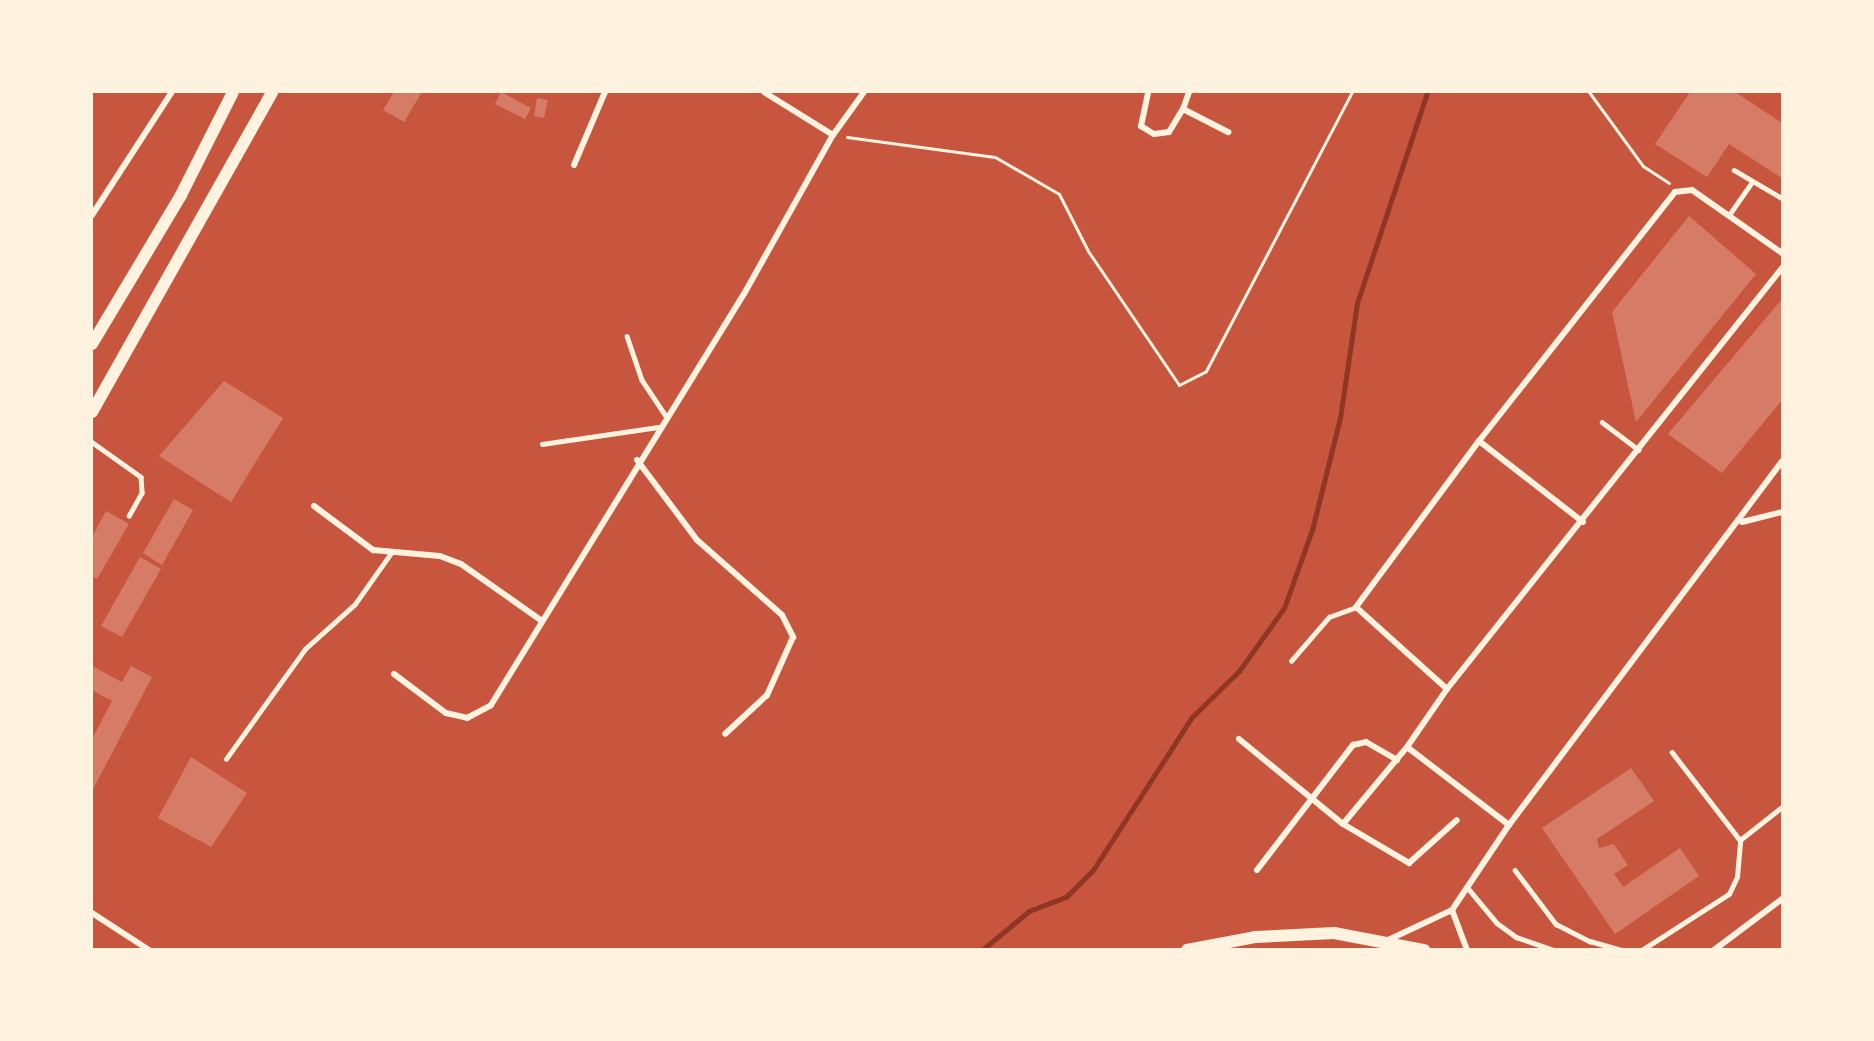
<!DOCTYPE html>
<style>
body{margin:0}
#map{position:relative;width:1874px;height:1041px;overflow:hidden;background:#c8553d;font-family:"Golos Text",sans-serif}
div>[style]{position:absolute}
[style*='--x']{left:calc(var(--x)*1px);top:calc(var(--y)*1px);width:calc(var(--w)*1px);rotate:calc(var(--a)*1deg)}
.stream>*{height:5px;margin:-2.5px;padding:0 2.5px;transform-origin:2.5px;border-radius:2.5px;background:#8f3625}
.building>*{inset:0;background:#d67c66}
.path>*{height:3px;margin:-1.5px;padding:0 1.5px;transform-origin:1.5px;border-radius:1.5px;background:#fff3e0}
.service>*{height:4.5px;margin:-2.25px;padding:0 2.25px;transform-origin:2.25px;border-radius:2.25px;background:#fff3e0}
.minor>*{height:6px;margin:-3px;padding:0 3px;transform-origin:3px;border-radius:3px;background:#fff3e0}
.secondary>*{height:12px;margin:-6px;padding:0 6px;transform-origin:6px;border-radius:6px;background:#fff3e0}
span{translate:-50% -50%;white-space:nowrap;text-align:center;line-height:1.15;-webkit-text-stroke:4.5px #fff3e0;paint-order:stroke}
.frame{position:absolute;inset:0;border:93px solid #fff3e0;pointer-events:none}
</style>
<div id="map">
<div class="stream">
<div style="--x:982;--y:950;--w:61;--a:-39.7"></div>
<div style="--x:1029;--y:911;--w:40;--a:-21"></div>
<div style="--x:1066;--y:897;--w:38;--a:-45"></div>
<div style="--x:1093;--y:870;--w:182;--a:-57.1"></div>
<div style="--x:1192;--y:717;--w:66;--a:-44.4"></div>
<div style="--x:1239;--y:671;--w:77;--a:-54.5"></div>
<div style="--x:1284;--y:608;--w:83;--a:-70.3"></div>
<div style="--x:1312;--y:530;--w:115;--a:-76"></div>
<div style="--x:1340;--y:418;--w:116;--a:-81.6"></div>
<div style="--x:1357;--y:303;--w:222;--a:-71.6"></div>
</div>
<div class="building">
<div style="clip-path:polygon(394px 92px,422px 92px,404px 122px,383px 110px)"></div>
<div style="clip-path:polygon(501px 92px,531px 108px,525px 119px,495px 104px)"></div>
<div style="clip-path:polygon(1690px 92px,1735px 92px,1782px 123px,1782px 178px,1729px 144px,1707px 177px,1655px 144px)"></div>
<div style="clip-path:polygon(537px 98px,548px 100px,544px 118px,534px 116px)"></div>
<div style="clip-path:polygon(1689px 216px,1756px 274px,1636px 422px,1612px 312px)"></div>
<div style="clip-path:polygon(1782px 299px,1782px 400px,1722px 473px,1668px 434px)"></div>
<div style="clip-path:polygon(224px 381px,283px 418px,231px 502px,159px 456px)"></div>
<div style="clip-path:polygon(174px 499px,193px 510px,162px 565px,143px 553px)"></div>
<div style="clip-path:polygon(106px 511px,129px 524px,97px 579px,92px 576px,92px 537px)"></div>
<div style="clip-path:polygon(140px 557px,161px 569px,122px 637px,101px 626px)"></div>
<div style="clip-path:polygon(92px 666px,122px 682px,131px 666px,152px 677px,92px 791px,92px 739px,112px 701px,92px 690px)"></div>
<div style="clip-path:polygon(191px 757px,247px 793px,211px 847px,158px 818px)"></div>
<div style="clip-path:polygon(1631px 768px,1654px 801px,1597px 839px,1599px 848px,1614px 844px,1628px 865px,1614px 874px,1623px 887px,1680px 848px,1699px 876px,1615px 934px,1542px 828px)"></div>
</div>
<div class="path">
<div style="--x:1589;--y:92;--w:92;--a:53.9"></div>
<div style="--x:1643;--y:166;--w:31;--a:33"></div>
<div style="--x:847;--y:137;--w:149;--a:7.7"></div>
<div style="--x:995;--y:157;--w:74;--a:30"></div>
<div style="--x:1059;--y:194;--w:64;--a:63"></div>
<div style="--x:1088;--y:251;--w:162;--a:55.8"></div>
<div style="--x:1179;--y:385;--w:30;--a:-27"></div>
<div style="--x:1206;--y:371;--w:315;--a:-62.4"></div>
</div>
<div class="service">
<div style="--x:1734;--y:170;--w:56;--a:30.3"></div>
<div style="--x:1729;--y:215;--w:40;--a:-55.1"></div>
<div style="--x:627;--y:336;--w:46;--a:71.2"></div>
<div style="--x:642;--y:380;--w:43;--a:56.3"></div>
<div style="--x:1602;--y:422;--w:46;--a:37.1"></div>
<div style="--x:92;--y:442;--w:60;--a:35.5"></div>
<div style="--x:141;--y:477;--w:16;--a:86"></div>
<div style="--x:142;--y:493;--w:26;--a:119"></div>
<div style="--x:542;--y:444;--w:117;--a:-8.3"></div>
<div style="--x:1291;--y:661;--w:58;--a:-49.2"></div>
<div style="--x:1329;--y:617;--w:29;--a:-20"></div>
<div style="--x:1672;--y:752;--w:111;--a:52.3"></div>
<div style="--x:226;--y:759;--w:135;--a:-54.3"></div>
<div style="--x:305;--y:649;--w:67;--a:-42"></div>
<div style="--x:355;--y:604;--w:62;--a:-54.8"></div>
<div style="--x:1515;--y:870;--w:68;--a:52.8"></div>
<div style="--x:1556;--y:924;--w:38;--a:27"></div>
<div style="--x:1590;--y:941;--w:33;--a:16"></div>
<div style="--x:1467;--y:887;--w:47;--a:50.2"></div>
<div style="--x:1497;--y:923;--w:24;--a:36"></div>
<div style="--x:1516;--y:937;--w:39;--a:19"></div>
<div style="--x:1642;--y:950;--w:103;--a:-32.8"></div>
<div style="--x:1729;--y:894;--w:19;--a:-65"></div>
<div style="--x:1737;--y:877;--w:37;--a:-85"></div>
<div style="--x:1740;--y:840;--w:53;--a:-38.2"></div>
</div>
<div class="minor">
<div style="--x:1189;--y:92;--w:18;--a:109"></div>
<div style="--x:1183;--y:109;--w:51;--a:27.1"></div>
<div style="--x:1148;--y:93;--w:34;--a:102"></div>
<div style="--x:1141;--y:126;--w:15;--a:32"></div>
<div style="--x:1154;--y:134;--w:15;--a:-8"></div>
<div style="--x:1169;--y:132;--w:27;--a:-59"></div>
<div style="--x:833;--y:135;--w:53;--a:-54.2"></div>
<div style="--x:574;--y:165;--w:79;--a:-67"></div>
<div style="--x:92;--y:215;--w:147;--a:-57"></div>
<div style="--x:637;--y:460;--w:100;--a:53.1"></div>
<div style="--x:697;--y:540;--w:113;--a:41.4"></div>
<div style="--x:782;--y:615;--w:25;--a:63"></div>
<div style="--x:793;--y:637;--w:64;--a:114.1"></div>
<div style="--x:767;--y:695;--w:57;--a:137.1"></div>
<div style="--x:314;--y:506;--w:74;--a:36.7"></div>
<div style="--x:373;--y:550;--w:67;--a:5.1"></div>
<div style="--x:440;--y:556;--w:22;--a:21"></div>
<div style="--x:461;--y:564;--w:99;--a:35.1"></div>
<div style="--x:1583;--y:522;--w:132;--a:-142.1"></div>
<div style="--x:1479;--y:441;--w:317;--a:-51.8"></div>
<div style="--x:1675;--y:192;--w:17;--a:-7"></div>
<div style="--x:1692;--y:190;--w:110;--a:35"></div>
<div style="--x:1742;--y:522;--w:41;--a:-14"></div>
<div style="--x:394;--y:674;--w:65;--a:36.9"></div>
<div style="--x:446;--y:713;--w:22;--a:13"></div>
<div style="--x:467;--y:718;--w:27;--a:-28"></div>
<div style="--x:491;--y:705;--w:483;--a:-58.4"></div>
<div style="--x:744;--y:294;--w:182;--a:-60.8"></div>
<div style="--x:833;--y:135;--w:81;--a:-148.1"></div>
<div style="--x:1447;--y:689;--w:122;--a:-138"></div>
<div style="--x:1356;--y:607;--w:207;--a:-53.5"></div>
<div style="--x:1239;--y:739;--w:134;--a:39.3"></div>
<div style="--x:1343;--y:824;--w:77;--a:30.6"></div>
<div style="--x:1409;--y:863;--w:64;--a:-41.9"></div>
<div style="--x:1343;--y:824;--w:100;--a:-50.3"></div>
<div style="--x:1509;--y:825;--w:128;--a:-142.6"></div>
<div style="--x:1407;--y:747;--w:70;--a:-55.4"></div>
<div style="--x:1447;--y:689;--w:538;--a:-51.49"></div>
<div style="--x:1257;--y:870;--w:158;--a:-52.5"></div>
<div style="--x:1353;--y:745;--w:13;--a:-13"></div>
<div style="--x:1366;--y:742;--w:36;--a:30"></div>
<div style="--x:1452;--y:910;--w:43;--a:69.4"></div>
<div style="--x:92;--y:913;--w:68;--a:33"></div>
<div style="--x:1388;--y:940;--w:71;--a:-25.1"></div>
<div style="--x:1452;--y:910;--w:102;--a:-56.2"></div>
<div style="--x:1509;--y:825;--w:455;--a:-53.1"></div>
<div style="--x:1714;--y:950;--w:85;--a:-36.9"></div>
</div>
<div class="secondary">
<div style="--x:92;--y:344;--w:174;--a:-59.1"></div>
<div style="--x:181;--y:195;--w:115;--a:-63.2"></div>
<div style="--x:92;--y:412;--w:367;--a:-60.6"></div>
<div style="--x:1187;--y:950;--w:69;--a:-10.8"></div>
<div style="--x:1255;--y:937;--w:79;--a:-2.9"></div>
<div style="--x:1334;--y:933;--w:92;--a:10.7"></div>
</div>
<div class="frame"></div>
</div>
